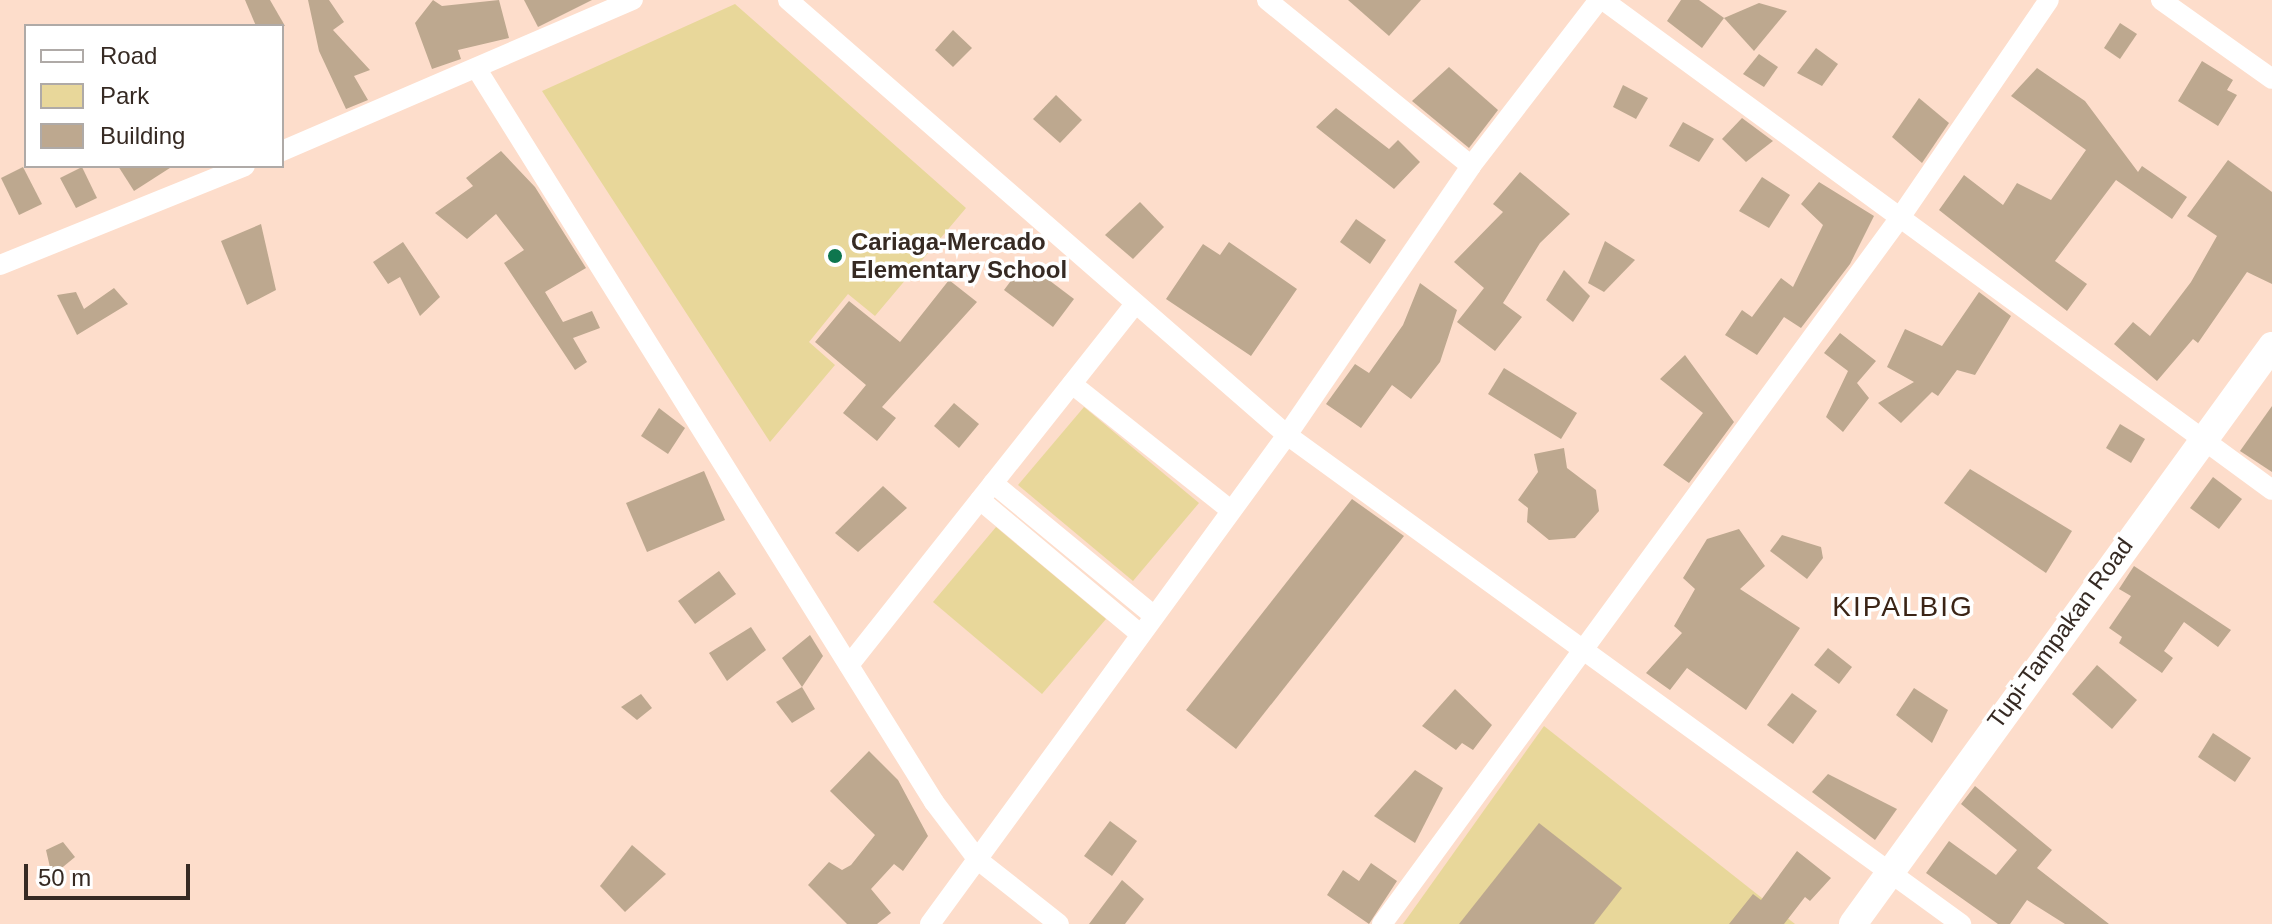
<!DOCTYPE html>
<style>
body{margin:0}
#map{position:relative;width:2272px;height:924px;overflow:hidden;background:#fdddcb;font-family:Helvetica,sans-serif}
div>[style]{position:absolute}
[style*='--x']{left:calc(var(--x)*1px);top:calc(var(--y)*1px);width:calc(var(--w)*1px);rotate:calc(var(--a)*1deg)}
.green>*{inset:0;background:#e8d79a}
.building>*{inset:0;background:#bda88f}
.minor>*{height:20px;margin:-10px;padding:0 10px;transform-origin:10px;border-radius:10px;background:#fff}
.secondary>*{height:28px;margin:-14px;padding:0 14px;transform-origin:14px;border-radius:14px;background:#fff}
.dots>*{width:22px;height:22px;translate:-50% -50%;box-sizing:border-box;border:4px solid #fff;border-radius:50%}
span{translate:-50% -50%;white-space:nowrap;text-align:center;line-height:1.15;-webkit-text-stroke:7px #fff;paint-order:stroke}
.poi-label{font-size:24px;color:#362a23;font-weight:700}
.left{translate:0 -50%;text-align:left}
.street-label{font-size:24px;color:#362a23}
.quarter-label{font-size:28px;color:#3b2416;letter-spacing:2px}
.legend{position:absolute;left:24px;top:24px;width:260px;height:144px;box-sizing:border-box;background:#fff;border:2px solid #afaaa7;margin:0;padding:10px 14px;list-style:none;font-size:24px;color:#362a23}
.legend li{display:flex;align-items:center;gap:16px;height:40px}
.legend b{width:40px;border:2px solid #afaaa7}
.scale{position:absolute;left:24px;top:864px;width:166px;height:36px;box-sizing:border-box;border:4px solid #362a23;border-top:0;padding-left:10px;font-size:24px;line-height:28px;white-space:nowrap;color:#362a23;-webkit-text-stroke:6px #fff;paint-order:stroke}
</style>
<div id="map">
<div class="green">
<div style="clip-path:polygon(735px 4px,966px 208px,875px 316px,848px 294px,809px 342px,835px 365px,770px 442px,542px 91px)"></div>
<div style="clip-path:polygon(1084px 407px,1199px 503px,1133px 581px,1018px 485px)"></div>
<div style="clip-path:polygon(996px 527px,1106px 619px,1042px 694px,933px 602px)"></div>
<div style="clip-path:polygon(1544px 726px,1795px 924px,1403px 924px)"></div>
</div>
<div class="building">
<div style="clip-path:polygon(245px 0,270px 0,285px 26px,256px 26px)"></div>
<div style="clip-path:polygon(308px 0,329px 0,344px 22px,333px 30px,370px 70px,354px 76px,368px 100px,346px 109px,319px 51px)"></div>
<div style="clip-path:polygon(433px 0,442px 6px,499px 0,509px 38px,458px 50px,461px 59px,432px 69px,415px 23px)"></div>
<div style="clip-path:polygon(524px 0,592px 0,538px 27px)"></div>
<div style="clip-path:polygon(1348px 0,1421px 0,1389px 36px)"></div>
<div style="clip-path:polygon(1681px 0,1699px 0,1724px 18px,1702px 48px,1667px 21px)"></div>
<div style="clip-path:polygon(1759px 3px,1787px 11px,1754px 51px,1724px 18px)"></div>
<div style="clip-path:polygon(2120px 23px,2137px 34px,2120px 59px,2104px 48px)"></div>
<div style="clip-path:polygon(953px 30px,972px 48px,953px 67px,935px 50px)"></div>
<div style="clip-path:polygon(1816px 48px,1838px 64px,1822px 86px,1797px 73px)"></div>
<div style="clip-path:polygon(1759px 54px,1778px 67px,1764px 87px,1743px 74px)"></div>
<div style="clip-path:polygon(2202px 61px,2233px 80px,2227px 90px,2237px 95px,2218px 126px,2178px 101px)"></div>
<div style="clip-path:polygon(1449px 67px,1498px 110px,1469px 148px,1412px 101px)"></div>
<div style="clip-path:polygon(2037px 68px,2085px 101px,2138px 172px,2142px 166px,2187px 197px,2172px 219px,2116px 180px,2055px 261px,2087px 284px,2067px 311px,1939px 210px,1964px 175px,2003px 205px,2017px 183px,2051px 200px,2086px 150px,2011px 96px)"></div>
<div style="clip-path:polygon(1623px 85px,1648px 98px,1636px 119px,1613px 107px)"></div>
<div style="clip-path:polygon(1056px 95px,1082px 120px,1060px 143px,1033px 119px)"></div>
<div style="clip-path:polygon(1919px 98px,1949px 123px,1922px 163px,1892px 137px)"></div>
<div style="clip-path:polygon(1336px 108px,1389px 149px,1398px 140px,1420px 162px,1394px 189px,1316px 127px)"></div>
<div style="clip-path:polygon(1742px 118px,1773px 141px,1746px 162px,1722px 139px)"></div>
<div style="clip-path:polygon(1683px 122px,1714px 139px,1699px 162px,1669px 146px)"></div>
<div style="clip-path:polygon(501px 151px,535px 187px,586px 268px,545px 292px,563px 322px,592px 311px,600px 328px,573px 338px,587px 362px,575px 370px,504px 263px,524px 250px,496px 214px,467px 239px,435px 213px,473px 186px,466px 178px)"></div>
<div style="clip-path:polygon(2228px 160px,2272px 192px,2272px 284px,2247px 272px,2198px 343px,2193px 339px,2157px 381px,2114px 344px,2133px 322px,2150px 336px,2191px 282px,2217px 236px,2187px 216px)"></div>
<div style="clip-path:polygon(118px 166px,173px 166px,134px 191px)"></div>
<div style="clip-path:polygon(23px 167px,42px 204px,19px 215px,1px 178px)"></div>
<div style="clip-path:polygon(82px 167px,97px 198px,76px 208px,60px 178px)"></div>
<div style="clip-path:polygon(1520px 172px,1570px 214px,1540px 243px,1503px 303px,1522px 317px,1495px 351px,1457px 322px,1484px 288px,1454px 262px,1503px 212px,1493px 204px)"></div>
<div style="clip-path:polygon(1762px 177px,1790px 195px,1769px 228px,1739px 211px)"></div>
<div style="clip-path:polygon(1819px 182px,1874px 216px,1850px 264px,1801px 328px,1784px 317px,1757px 355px,1725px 335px,1742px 310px,1752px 317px,1781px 278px,1793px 287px,1823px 225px,1801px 204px)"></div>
<div style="clip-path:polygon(1140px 202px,1164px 227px,1133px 259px,1105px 235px)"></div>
<div style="clip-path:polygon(1356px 219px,1386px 240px,1370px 264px,1340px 242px)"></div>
<div style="clip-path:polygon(261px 224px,276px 290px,247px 305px,221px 241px)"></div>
<div style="clip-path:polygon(1605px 241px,1635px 260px,1604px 292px,1588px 283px)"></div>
<div style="clip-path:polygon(403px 242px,440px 297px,420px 316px,400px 277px,388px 284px,373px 262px)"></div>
<div style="clip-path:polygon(1229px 242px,1297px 289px,1251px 356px,1166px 299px,1203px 244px,1220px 255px)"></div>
<div style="clip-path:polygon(1025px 262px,1074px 299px,1053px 327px,1004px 290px)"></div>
<div style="clip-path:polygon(1564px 270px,1590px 296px,1573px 322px,1546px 300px)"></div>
<div style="clip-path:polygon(949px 280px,977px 302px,882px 407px,896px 418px,877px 441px,843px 413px,866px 385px,815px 342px,849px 301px,900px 342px)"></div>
<div style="clip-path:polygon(1420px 283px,1457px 310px,1440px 362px,1411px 399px,1392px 385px,1361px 428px,1326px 404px,1355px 364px,1369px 373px,1403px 325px)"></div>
<div style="clip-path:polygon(114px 288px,128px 304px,77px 335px,57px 295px,76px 292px,84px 309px)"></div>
<div style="clip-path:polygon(1979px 292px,2011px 316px,1975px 375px,1957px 370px,1938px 396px,1932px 392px,1901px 423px,1878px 403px,1914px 382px,1887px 367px,1905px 329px,1942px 346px)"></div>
<div style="clip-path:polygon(1840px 333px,1876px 361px,1857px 383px,1869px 398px,1843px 432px,1826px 417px,1848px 371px,1824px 353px)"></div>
<div style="clip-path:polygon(1685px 355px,1734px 422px,1689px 483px,1663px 465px,1703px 413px,1660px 379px)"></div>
<div style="clip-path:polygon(1504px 368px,1577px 413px,1561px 439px,1488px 394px)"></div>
<div style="clip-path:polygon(954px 403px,979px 424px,959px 448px,934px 426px)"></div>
<div style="clip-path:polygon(2272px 406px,2272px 472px,2240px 451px)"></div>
<div style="clip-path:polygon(659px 408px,685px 428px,668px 454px,641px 436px)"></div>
<div style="clip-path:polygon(2120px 424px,2145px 439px,2131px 463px,2106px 448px)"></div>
<div style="clip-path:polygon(1564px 448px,1567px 468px,1596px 490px,1599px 511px,1575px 538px,1549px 540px,1527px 522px,1528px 508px,1518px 500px,1538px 472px,1534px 454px)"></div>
<div style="clip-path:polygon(1970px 469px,2072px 531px,2046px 573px,1944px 503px)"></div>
<div style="clip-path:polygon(704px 471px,725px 520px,647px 552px,626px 503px)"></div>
<div style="clip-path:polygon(2213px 477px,2242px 499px,2219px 529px,2190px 508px)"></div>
<div style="clip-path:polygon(883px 486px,907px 508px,858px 552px,835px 533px)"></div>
<div style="clip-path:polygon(1352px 499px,1404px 536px,1236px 749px,1186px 710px)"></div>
<div style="clip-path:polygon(1739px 529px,1765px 566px,1740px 589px,1800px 628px,1746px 710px,1687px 668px,1670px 690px,1646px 673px,1682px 633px,1674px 626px,1695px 589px,1683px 578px,1707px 539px)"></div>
<div style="clip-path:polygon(1782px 535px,1821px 547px,1823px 558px,1807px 579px,1770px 551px)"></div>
<div style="clip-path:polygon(2134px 566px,2231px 630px,2218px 647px,2184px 622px,2164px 651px,2173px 658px,2162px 673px,2119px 643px,2122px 637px,2109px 628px,2131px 596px,2119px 589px)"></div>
<div style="clip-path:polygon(719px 571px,736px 594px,695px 624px,678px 601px)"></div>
<div style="clip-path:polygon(751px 627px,766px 650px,727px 681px,709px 653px)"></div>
<div style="clip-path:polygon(810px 635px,823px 656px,802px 687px,782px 658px)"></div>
<div style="clip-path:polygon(1828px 648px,1852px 667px,1839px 684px,1814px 665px)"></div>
<div style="clip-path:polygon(2097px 665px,2137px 700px,2112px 729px,2072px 694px)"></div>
<div style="clip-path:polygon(802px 687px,815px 709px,792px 723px,776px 702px)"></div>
<div style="clip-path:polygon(1914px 688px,1948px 710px,1932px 743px,1896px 715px)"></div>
<div style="clip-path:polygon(1455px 689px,1492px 725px,1473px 750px,1462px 743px,1456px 750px,1422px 726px)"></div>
<div style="clip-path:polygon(1792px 693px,1817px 711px,1793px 744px,1767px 725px)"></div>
<div style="clip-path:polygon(641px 694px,652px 708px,637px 720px,621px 707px)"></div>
<div style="clip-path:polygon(2213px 733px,2251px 758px,2235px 782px,2198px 757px)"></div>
<div style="clip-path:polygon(869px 751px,898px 780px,928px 836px,903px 871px,894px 864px,871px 889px,891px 913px,877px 924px,847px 924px,808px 885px,829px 862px,842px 870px,851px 865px,875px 835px,830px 791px)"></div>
<div style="clip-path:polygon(1415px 770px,1443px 788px,1415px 843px,1374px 816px)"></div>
<div style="clip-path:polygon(1828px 774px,1897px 809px,1875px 840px,1812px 792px)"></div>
<div style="clip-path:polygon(1975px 786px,2052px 850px,2037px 868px,2109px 924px,2065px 924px,2027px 900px,2010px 924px,1998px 924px,1926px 873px,1949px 841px,1996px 875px,2017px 850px,1961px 804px)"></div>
<div style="clip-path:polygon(1110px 821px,1137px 841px,1112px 876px,1084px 856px)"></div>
<div style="clip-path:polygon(1539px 823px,1622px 888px,1594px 924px,1459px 924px)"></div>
<div style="clip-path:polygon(63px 842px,75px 857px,52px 876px,46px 850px)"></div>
<div style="clip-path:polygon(632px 845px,666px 874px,625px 912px,600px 886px)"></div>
<div style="clip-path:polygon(1797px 851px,1831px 878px,1810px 901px,1805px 897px,1784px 924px,1729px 924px,1753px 894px,1761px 900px)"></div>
<div style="clip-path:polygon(1371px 863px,1397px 881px,1369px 924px,1327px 895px,1343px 870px,1359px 881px)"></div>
<div style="clip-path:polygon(1122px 880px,1144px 899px,1125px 924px,1089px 924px)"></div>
</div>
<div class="minor">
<div style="--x:788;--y:0;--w:662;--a:41.08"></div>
<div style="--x:1287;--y:435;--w:833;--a:35.96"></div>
<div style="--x:1267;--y:0;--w:263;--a:39.1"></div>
<div style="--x:1603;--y:0;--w:829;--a:36.22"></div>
<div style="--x:2161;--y:0;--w:136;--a:35.4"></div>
<div style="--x:478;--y:71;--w:862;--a:58.04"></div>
<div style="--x:934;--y:802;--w:73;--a:52.8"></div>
<div style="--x:978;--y:860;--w:103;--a:38.3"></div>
<div style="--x:282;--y:151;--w:382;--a:-23.3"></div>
<div style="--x:0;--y:265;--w:264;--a:-22"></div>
<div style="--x:1072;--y:384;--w:201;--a:38.5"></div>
<div style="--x:993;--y:483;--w:207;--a:39.5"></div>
<div style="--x:980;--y:500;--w:209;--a:39.9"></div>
<div style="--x:849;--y:665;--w:458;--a:-51.6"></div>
<div style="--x:930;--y:924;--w:605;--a:-53.87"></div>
<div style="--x:1287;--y:435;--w:326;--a:-55.6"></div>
<div style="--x:1471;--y:166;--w:210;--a:-52.4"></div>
<div style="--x:1382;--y:924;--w:874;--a:-53.75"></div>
<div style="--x:1899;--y:219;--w:265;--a:-55.6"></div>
</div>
<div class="secondary">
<div style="--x:1853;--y:924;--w:714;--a:-54.06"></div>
</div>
<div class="dots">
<div style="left:835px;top:256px;background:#0e764e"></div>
</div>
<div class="poi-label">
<span class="left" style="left:851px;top:256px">Cariaga-Mercado<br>Elementary School</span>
</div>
<div class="street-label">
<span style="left:2060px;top:633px;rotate:-54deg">Tupi-Tampakan Road</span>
</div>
<div class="quarter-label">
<span style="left:1903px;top:607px">KIPALBIG</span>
</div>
<ul class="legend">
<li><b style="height:10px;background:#fff"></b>Road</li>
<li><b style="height:22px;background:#e8d79a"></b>Park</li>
<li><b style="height:22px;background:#bda88f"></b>Building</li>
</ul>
<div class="scale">50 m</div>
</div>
